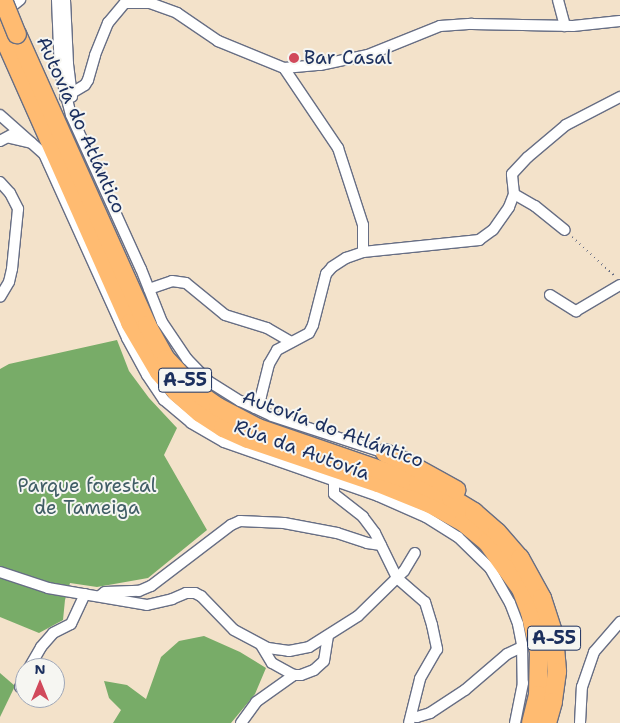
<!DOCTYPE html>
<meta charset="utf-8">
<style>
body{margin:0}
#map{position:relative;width:620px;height:723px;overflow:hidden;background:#f3e2ca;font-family:"Shantell Sans",sans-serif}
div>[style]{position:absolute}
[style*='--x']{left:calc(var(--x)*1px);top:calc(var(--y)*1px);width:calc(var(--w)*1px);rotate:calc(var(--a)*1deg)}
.forest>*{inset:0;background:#78ac68}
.path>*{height:2px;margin-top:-1px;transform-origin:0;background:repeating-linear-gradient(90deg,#676e84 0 1px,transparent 0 5px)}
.roads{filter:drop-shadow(1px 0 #676e84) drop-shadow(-1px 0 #676e84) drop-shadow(0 1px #676e84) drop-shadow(0 -1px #676e84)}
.minor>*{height:10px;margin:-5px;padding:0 5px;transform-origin:5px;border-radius:5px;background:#fff}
.motorway>*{height:18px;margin:-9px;padding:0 9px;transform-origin:9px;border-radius:9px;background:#ffbb71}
.bridges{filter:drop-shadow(1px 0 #676e84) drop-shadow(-1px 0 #676e84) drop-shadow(0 1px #676e84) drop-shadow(0 -1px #676e84)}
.motorway-bridge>*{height:18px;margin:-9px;padding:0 9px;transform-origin:9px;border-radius:9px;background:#ffbb71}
.dots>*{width:14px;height:14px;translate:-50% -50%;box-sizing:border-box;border:2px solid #f6f6f2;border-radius:50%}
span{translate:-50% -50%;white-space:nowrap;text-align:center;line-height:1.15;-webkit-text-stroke:4px #f6f6f2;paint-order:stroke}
.shield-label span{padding:1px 4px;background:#f6f6f2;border:1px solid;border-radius:4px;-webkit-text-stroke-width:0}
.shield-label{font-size:18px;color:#1b2f5e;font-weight:700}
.poi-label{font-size:19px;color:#1b2f5e}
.left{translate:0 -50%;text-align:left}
.street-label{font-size:19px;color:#1b2f5e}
.park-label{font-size:19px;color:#405d66}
.north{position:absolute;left:15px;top:658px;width:50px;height:50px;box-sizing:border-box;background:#f6f6f2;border:1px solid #9ea6b7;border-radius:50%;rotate:0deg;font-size:14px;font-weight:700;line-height:20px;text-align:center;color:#1b2f5e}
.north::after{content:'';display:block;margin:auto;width:18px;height:22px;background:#d1495b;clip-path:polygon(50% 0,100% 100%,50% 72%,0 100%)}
</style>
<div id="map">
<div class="forest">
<div style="clip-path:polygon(117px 340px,129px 371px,149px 398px,177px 428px,164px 455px,207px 530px,148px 578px,97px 587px,70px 583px,65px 600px,63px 620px,39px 633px,0 617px,0 369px,9px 364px)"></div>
<div style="clip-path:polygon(204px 636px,240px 652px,266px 668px,255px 694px,231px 723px,113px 723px,121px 710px,109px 698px,104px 681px,127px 685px,146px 699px,161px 657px,179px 641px)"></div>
<div style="clip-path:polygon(0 673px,15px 686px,0 717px)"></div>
</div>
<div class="path">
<div style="--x:572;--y:237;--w:59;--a:42.3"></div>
</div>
<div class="roads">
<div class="minor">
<div style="--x:57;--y:0;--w:72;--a:87.6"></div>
<div style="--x:60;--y:72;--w:44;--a:75.7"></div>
<div style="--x:71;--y:115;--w:169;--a:65.6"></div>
<div style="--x:141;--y:269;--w:57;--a:68.4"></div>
<div style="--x:162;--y:322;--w:45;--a:56"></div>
<div style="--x:187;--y:359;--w:30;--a:46"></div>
<div style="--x:208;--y:381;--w:38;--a:32"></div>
<div style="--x:240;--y:401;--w:35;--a:25"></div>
<div style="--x:272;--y:416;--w:119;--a:18.1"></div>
<div style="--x:65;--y:0;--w:64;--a:87.3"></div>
<div style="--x:68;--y:64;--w:33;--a:83"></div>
<div style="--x:558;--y:0;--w:27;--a:75"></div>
<div style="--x:0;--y:16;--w:26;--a:-39"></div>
<div style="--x:284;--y:68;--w:97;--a:56"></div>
<div style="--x:338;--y:148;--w:81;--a:72"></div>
<div style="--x:363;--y:225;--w:27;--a:90"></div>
<div style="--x:363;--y:252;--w:117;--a:-5.9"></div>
<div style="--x:479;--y:240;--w:17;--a:-36"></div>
<div style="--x:493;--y:230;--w:28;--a:-55"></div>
<div style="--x:509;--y:207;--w:14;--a:-69"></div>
<div style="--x:514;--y:194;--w:20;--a:-96"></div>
<div style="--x:512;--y:174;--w:23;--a:-47"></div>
<div style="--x:528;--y:157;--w:50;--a:-40.1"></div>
<div style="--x:566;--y:125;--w:61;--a:-27.4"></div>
<div style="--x:65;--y:97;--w:23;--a:-31"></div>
<div style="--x:85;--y:85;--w:6;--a:-59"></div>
<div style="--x:88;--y:80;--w:26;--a:-74"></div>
<div style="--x:95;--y:55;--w:35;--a:-68"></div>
<div style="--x:108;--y:23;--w:26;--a:-50"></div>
<div style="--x:125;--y:3;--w:25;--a:0"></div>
<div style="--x:150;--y:3;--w:29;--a:20"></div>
<div style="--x:177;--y:13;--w:50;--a:34.3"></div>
<div style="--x:218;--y:41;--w:71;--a:22.2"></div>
<div style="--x:284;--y:68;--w:36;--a:-5"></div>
<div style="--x:320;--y:65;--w:49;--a:-11.8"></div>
<div style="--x:368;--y:55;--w:78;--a:-21.9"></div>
<div style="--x:440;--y:26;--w:32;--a:-4"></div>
<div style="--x:472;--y:24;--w:101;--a:1.1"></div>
<div style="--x:573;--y:26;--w:47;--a:-6.1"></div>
<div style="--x:0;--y:115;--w:59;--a:41.6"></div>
<div style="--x:44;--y:154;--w:202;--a:65.7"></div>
<div style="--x:127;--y:338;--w:42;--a:61.6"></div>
<div style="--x:147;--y:375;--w:30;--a:56"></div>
<div style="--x:164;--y:400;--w:35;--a:40"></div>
<div style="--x:191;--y:423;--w:38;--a:30"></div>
<div style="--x:224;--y:442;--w:163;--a:19.3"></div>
<div style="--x:378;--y:496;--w:52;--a:23.6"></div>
<div style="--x:426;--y:517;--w:38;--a:32"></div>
<div style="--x:458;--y:537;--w:45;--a:44.1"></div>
<div style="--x:490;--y:568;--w:40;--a:60.3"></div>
<div style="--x:510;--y:603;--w:22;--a:69"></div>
<div style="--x:518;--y:624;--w:20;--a:79"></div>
<div style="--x:522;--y:644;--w:39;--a:89"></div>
<div style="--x:523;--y:683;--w:41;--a:101.3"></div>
<div style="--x:10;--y:138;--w:22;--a:13"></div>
<div style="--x:0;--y:141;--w:17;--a:-28"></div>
<div style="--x:0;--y:182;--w:15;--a:48"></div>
<div style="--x:10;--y:193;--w:18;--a:63"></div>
<div style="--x:18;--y:209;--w:60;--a:95.7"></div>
<div style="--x:12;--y:269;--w:13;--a:103"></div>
<div style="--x:9;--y:282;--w:17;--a:121"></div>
<div style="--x:514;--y:194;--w:24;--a:30"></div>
<div style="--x:535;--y:206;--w:38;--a:39"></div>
<div style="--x:149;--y:289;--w:24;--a:-19"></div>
<div style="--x:172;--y:281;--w:14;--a:8"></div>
<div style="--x:186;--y:283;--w:50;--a:39.4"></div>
<div style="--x:225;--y:315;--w:44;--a:17.2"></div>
<div style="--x:267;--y:328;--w:28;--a:30"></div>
<div style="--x:550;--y:295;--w:31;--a:32"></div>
<div style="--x:576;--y:311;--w:51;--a:-30.6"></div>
<div style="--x:255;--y:408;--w:13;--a:-63"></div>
<div style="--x:261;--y:396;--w:33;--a:-76"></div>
<div style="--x:269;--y:364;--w:16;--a:-60"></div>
<div style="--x:277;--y:350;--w:36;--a:-28"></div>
<div style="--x:309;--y:333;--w:9;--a:-63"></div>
<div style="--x:313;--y:325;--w:53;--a:-75.7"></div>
<div style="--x:326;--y:274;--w:9;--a:-49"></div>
<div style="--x:332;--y:267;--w:17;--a:-33"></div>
<div style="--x:346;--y:258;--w:18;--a:-19"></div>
<div style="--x:334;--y:481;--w:13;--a:90"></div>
<div style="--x:334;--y:494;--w:37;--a:38"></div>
<div style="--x:363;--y:517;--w:20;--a:53"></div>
<div style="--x:375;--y:533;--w:50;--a:63.9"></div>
<div style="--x:397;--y:578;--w:37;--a:41"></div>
<div style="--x:425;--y:602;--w:24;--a:73"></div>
<div style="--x:432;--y:625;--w:25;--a:78"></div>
<div style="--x:437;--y:649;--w:34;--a:120"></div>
<div style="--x:420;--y:679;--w:45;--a:104"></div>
<div style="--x:0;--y:572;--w:51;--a:18.4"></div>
<div style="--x:48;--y:588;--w:100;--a:9.7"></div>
<div style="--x:147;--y:605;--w:26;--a:-13"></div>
<div style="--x:172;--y:599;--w:15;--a:-23"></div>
<div style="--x:186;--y:593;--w:9;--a:0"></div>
<div style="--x:195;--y:593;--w:7;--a:27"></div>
<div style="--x:201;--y:596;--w:47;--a:45.9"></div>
<div style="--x:234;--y:630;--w:38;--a:28"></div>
<div style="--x:268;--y:648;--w:21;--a:8"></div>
<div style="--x:289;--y:651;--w:20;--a:-11"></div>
<div style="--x:309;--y:647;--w:58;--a:-32.3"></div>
<div style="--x:358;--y:616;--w:64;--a:-44.4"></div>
<div style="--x:404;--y:571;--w:21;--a:-59"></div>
<div style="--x:100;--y:596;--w:6;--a:-39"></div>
<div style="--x:105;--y:592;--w:34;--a:-2"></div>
<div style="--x:139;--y:591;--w:13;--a:-23"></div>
<div style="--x:151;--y:586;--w:101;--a:-37.3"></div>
<div style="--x:231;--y:525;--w:10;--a:-24"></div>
<div style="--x:240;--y:521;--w:44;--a:2.6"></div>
<div style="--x:284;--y:523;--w:54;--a:10.7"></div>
<div style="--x:337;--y:533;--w:32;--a:18"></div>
<div style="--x:367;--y:543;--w:14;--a:8"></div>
<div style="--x:261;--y:645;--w:21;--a:59"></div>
<div style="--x:272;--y:663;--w:25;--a:29"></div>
<div style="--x:294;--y:675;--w:7;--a:0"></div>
<div style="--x:301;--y:675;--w:14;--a:-21"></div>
<div style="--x:314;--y:670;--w:13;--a:-42"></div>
<div style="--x:324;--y:661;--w:24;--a:-81"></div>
<div style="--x:29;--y:668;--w:24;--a:-60"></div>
<div style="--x:41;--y:647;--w:18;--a:-49"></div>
<div style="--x:53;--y:633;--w:20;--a:-27"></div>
<div style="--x:71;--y:624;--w:33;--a:-65"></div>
<div style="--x:20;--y:687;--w:11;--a:-63"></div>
<div style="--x:411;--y:716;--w:6;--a:9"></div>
<div style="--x:417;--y:717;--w:14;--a:-17"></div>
<div style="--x:430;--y:713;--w:42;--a:-33.3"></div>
<div style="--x:465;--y:690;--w:55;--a:-40.6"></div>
<div style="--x:507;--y:654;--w:17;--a:-25"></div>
<div style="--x:241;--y:723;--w:26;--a:-54"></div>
<div style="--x:256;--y:702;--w:47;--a:-35.4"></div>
<div style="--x:580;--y:723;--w:36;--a:-87"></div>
<div style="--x:582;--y:687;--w:37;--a:-71"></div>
<div style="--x:594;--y:652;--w:40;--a:-49"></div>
</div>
<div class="motorway">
<div style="--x:0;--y:29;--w:321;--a:66.1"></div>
<div style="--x:130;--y:323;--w:57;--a:59.4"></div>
<div style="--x:159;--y:372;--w:28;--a:49"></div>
<div style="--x:177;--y:393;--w:30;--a:41"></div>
<div style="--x:200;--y:413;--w:27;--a:33"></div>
<div style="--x:223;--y:428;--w:27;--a:24"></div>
<div style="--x:248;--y:439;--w:137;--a:18.7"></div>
<div style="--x:378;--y:483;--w:56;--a:22"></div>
<div style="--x:430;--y:504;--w:38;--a:29"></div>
<div style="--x:463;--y:522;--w:31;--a:40"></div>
<div style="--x:487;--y:542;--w:58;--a:54.1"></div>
<div style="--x:521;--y:589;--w:25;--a:69"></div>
<div style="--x:530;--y:612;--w:41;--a:77.3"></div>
<div style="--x:539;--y:652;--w:43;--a:91.3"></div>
<div style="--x:538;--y:695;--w:29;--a:104"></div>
<div style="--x:17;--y:34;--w:319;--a:65.9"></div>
<div style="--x:147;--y:325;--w:39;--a:61"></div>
<div style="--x:166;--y:359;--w:47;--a:46.7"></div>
<div style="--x:198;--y:393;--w:24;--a:35"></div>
<div style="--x:218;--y:407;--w:45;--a:27.7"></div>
<div style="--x:258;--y:428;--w:169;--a:19"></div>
<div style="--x:418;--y:483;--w:36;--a:24"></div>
<div style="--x:451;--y:498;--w:27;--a:31"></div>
<div style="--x:474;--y:512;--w:30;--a:41"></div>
<div style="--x:497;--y:532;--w:35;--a:49"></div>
<div style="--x:520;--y:558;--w:46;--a:61.2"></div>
<div style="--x:542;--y:598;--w:40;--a:72"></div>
<div style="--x:554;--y:636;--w:36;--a:85"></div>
<div style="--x:557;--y:672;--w:30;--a:98"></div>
<div style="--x:553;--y:702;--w:22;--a:106"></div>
<div style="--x:385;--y:453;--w:21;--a:23"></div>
<div style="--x:404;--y:461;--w:60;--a:29.1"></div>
</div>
</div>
<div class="bridges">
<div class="motorway-bridge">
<div style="--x:3;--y:0;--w:37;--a:68"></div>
</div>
</div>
<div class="dots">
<div style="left:294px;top:58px;background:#d1495b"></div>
</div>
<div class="shield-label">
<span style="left:185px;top:380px">A-55</span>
<span style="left:554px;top:638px">A-55</span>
</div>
<div class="poi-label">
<span class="left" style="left:304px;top:58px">Bar Casal</span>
</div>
<div class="street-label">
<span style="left:81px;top:125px;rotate:66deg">Autovía do Atlántico</span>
<span style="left:333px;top:429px;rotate:20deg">Autovía do Atlántico</span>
<span style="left:302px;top:450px;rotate:20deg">Rúa da Autovía</span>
</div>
<div class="park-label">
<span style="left:87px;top:497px">Parque forestal<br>de Tameiga</span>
</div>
<div class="north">N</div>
</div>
